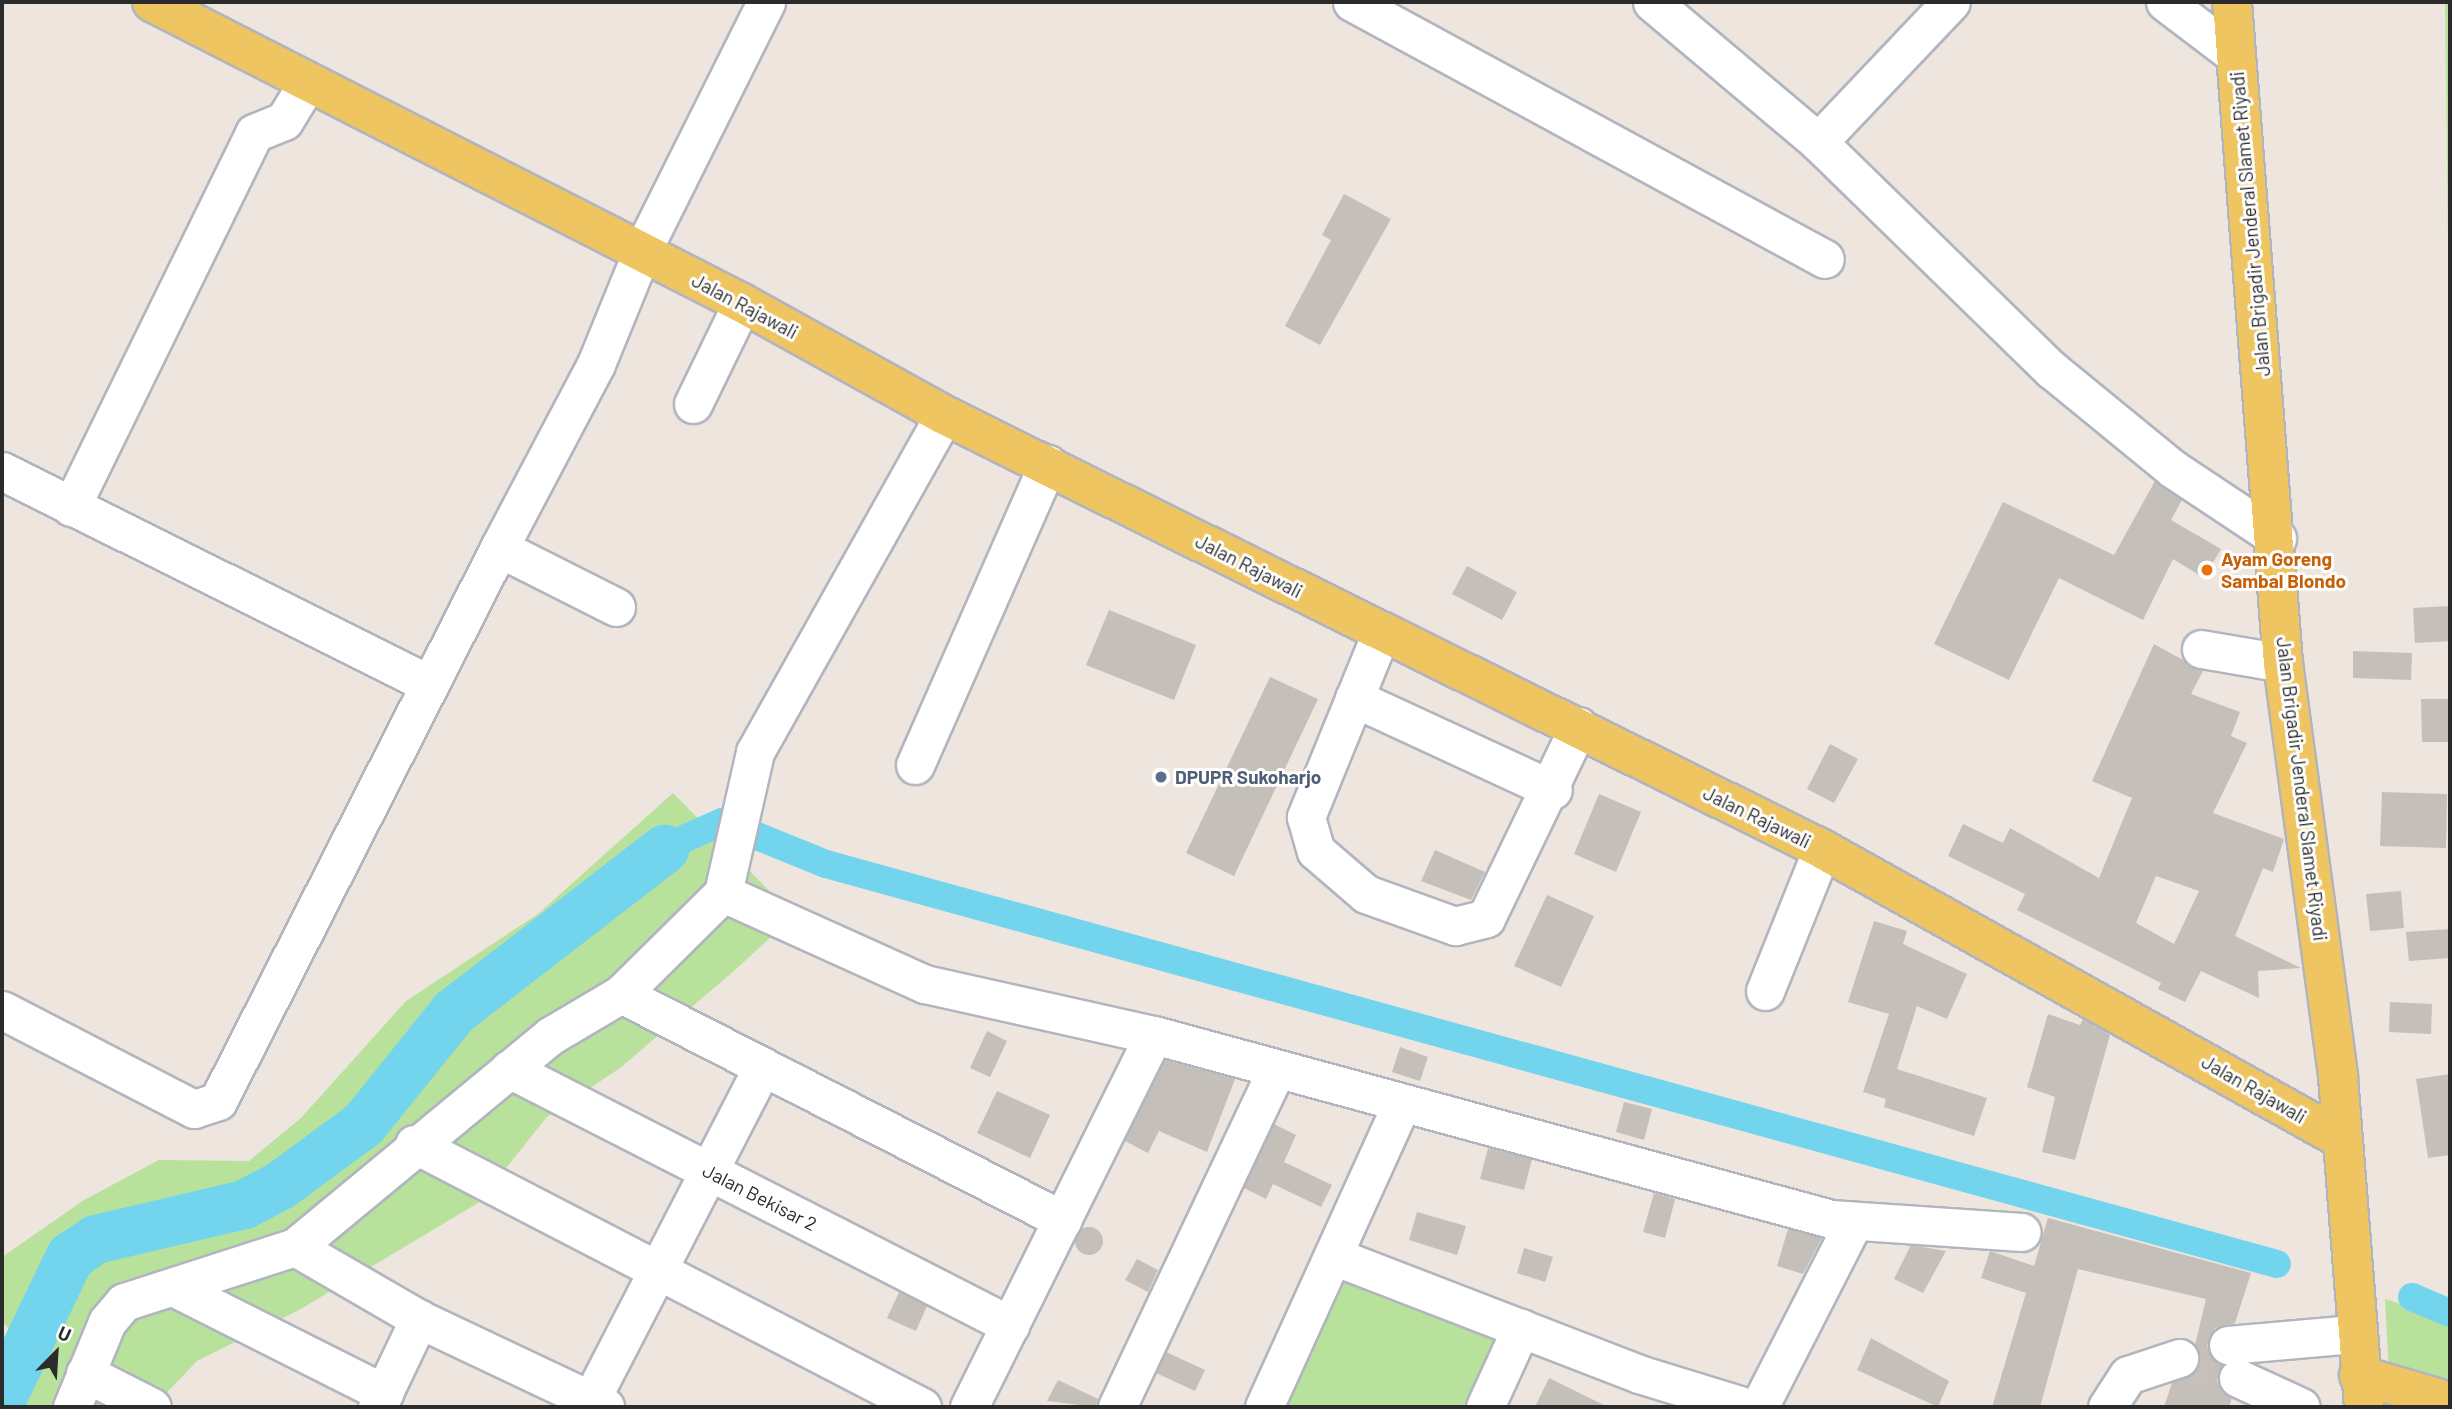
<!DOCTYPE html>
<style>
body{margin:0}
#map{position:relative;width:2452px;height:1409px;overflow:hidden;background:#ede5de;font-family:Barlow,sans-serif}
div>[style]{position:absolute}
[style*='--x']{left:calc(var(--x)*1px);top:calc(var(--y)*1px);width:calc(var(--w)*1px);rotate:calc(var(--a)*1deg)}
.green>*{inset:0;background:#b8e29b}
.canal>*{height:28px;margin:-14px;padding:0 14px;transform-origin:14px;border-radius:14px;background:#72d4ed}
.river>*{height:49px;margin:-24.5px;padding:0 24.5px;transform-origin:24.5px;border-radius:24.5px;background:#72d4ed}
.building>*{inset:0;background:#c5bfba}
.round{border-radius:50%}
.minor-tunnel>*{height:37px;margin-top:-18.5px;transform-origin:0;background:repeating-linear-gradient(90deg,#c6c0ba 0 37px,transparent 0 55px)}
.roads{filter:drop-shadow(2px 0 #b1b5bf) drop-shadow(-2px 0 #b1b5bf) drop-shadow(0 2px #b1b5bf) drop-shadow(0 -2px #b1b5bf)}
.minor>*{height:37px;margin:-18.5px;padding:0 18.5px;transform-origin:18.5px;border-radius:18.5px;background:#fff}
.major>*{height:38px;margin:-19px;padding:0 19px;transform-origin:19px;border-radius:19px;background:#efc561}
.dots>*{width:19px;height:19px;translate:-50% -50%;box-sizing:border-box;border:4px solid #fff;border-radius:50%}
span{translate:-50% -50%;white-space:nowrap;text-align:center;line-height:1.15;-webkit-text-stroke:6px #fff;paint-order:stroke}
.street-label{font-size:19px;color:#2b2b2b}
.food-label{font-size:19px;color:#c56008;font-weight:700}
.left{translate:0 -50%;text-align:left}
.service-label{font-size:19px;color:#4e5e75;font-weight:700}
.frame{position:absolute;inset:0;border:4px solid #2b2b2b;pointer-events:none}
.north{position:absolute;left:21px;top:1318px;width:70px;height:70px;-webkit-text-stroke:5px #fff;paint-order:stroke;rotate:24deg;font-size:19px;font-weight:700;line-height:28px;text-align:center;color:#2b2b2b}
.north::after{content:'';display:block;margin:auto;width:24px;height:32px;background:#2b2b2b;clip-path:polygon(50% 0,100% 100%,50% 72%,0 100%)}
</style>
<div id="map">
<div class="green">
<div style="clip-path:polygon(2445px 2px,2450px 2px,2450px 338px,2449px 321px)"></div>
<div style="clip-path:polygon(673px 793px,794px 916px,735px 970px,620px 1068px,547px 1117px,478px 1203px,299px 1310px,197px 1361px,153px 1407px,2px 1407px,2px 1355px,17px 1339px,2px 1321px,2px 1257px,84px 1200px,159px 1160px,249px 1161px,301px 1118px,406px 1001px,538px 914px)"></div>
<div style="clip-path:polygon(1346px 1254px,1521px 1328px,1485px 1407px,1265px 1407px)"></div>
<div style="clip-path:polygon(2385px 1299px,2450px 1319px,2450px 1392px,2389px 1375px)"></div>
</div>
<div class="canal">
<div style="--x:668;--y:846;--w:59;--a:-24"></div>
<div style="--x:722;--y:822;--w:112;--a:22"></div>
<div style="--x:826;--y:864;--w:1505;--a:15.41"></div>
<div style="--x:2412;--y:1297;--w:41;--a:22.8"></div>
</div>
<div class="river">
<div style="--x:2;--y:1397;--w:157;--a:-64.3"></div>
<div style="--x:70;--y:1256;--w:30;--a:-34"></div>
<div style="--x:95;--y:1239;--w:153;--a:-13.2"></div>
<div style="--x:244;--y:1204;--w:41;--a:-27.8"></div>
<div style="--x:280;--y:1185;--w:103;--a:-36.3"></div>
<div style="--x:363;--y:1124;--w:144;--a:-51.2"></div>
<div style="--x:453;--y:1012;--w:267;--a:-37.7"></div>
</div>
<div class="building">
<div style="clip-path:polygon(1344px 194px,1391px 219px,1320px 345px,1285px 326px,1331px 240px,1322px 235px)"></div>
<div style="clip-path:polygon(2155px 481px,2182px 500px,2171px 520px,2221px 549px,2204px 578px,2173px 559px,2143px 620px,2059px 578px,2009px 680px,1934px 644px,2003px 502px,2114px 555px)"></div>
<div style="clip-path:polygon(1467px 566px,1517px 592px,1502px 620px,1452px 594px)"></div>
<div style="clip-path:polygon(2448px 606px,2450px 641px,2415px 643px,2413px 608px)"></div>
<div style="clip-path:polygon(1109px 610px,1196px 645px,1174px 700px,1086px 665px)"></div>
<div style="clip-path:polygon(evenodd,2154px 644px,2203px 671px,2191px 694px,2240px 712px,2231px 736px,2247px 743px,2213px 813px,2284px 839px,2273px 872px,2263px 868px,2235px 936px,2301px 968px,2258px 971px,2259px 998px,2201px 971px,2185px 1002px,2158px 989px,2161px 983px,2017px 910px,2025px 894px,1948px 856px,1963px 824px,2003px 843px,2010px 828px,2099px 878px,2132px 798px,2092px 781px,2154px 644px,2156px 876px,2199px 891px,2174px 944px,2136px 923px,2156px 876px)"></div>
<div style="clip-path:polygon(2353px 651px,2412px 653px,2411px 680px,2353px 678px)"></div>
<div style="clip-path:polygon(1270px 677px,1318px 699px,1234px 876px,1186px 853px)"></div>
<div style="clip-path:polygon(2421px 699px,2450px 699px,2450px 742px,2422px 742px)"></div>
<div style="clip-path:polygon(1830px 744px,1858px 759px,1834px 803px,1807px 789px)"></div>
<div style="clip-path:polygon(2382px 792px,2447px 794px,2446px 848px,2380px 846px)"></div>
<div style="clip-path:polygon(1599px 794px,1641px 812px,1616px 872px,1574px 854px)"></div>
<div style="clip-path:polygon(1435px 850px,1485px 872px,1471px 900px,1421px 881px)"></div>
<div style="clip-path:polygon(2401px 891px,2404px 928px,2370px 931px,2366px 894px)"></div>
<div style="clip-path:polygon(1547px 895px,1594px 916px,1561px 987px,1514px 966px)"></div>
<div style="clip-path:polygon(1874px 921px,1907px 931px,1903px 944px,1967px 974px,1947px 1019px,1917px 1006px,1897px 1069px,1987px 1098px,1974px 1136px,1884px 1107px,1886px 1099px,1863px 1092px,1889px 1014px,1848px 1002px)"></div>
<div style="clip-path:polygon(2450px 929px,2450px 958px,2409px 961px,2406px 932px)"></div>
<div style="clip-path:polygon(2390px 1002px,2432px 1004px,2431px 1034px,2389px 1032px)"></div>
<div style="clip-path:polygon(2048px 1014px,2080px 1025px,2083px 1019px,2110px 1035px,2075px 1160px,2042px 1152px,2055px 1097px,2027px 1087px)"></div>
<div style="clip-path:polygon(987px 1031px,1007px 1041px,990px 1077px,970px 1068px)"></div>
<div style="clip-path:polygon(1400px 1047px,1428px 1057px,1420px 1081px,1392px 1072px)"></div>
<div style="clip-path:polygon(1165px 1060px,1235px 1079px,1207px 1152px,1159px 1131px,1148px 1153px,1125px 1141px)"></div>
<div style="clip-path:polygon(2450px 1074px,2450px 1155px,2428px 1158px,2416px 1079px)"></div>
<div style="clip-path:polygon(997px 1091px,1050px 1115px,1030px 1158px,977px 1133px)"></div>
<div style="clip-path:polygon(1624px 1102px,1652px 1109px,1644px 1140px,1616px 1132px)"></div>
<div style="clip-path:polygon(1274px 1124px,1296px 1135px,1284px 1162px,1332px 1185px,1321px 1207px,1273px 1184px,1266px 1199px,1244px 1188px)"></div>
<div style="clip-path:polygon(1488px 1148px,1532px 1159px,1524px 1190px,1480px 1179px)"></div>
<div style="clip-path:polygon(1654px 1193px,1675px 1199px,1665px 1238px,1643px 1232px)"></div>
<div style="clip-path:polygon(1417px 1212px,1466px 1226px,1457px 1255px,1409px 1240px)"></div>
<div style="clip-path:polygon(2048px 1218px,2251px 1273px,2235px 1323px,2215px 1328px,2207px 1346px,2223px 1365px,2217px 1381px,2232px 1398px,2229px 1407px,2164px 1407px,2172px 1383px,2199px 1363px,2195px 1345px,2206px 1299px,2078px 1269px,2040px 1407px,1992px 1407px,2026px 1293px,1981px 1278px,1990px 1251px,2034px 1266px)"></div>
<div class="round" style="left:1075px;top:1227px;width:28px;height:28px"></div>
<div style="clip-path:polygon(1788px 1229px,1822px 1238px,1803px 1274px,1777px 1266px)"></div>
<div style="clip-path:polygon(1911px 1245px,1946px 1251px,1923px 1293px,1894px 1279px)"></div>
<div style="clip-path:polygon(1524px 1248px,1553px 1257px,1545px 1282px,1517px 1273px)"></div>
<div style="clip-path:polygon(1137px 1259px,1158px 1270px,1148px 1292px,1125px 1280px)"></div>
<div style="clip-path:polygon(899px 1292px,927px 1306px,916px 1331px,887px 1318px)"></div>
<div style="clip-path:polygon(1871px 1338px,1949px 1381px,1938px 1407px,1857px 1370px)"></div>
<div style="clip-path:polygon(1166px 1352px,1205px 1370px,1195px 1391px,1156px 1373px)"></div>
<div style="clip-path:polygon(1549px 1378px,1608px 1407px,1535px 1407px)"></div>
<div style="clip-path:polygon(1058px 1380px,1098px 1399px,1096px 1407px,1047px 1401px)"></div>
</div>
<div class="minor-tunnel">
<div style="--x:2179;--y:1358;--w:62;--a:18.7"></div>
</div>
<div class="roads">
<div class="minor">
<div style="--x:1352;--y:2;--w:538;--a:28.52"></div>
<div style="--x:1652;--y:2;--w:217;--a:40.1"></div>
<div style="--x:1818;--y:142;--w:327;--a:44.3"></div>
<div style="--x:2052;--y:370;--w:156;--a:39.3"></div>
<div style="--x:2173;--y:469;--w:125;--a:33.6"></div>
<div style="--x:2165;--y:2;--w:88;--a:37.1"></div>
<div style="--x:1818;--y:142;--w:193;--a:-46.5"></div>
<div style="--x:693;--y:404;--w:112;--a:-64.1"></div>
<div style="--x:2;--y:471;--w:477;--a:26.5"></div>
<div style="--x:71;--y:507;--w:416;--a:-63.9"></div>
<div style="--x:254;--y:133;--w:32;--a:-22"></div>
<div style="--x:284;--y:121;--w:42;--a:-58.6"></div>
<div style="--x:616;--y:607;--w:131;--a:-153.2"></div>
<div style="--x:499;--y:548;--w:208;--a:-62.2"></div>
<div style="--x:596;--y:364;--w:122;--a:-67.8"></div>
<div style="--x:642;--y:251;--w:278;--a:-63.5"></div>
<div style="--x:1381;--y:633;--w:199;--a:112.2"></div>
<div style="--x:1306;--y:817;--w:35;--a:74"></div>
<div style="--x:1316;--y:851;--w:66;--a:40.7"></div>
<div style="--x:1366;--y:894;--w:95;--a:19.8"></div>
<div style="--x:1455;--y:926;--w:32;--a:-14"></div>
<div style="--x:1486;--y:918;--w:213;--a:-64.2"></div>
<div style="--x:2201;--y:649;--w:83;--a:9.7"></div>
<div style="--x:1354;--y:698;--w:219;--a:24.8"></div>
<div style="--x:915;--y:765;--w:329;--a:-66.2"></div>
<div style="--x:723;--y:893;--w:145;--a:-77.2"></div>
<div style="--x:755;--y:752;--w:386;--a:-60.7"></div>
<div style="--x:1765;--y:991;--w:153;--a:-68.1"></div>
<div style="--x:621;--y:994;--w:496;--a:27.1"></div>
<div style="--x:2;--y:1010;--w:216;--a:27.3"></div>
<div style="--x:194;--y:1109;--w:25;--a:-18"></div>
<div style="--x:218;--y:1101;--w:620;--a:-63.06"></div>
<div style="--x:509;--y:1069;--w:563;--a:27.07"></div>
<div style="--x:414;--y:1144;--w:572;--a:27.37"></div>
<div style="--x:295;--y:1247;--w:143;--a:30.1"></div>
<div style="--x:419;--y:1319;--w:206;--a:25.3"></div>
<div style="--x:1336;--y:1257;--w:325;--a:21.1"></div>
<div style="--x:1639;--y:1374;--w:112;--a:17.1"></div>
<div style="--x:177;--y:1289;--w:232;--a:26.7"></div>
<div style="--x:2228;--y:1345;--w:126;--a:-5"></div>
<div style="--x:85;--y:1373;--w:75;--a:26.9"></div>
<div style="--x:2238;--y:1378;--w:69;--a:24.7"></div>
<div style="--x:72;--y:1407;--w:92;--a:-67.6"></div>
<div style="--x:107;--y:1322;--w:26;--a:-50"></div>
<div style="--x:124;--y:1302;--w:180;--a:-17.8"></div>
<div style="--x:295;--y:1247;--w:331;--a:-39.6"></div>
<div style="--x:550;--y:1036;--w:82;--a:-30.6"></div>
<div style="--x:621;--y:994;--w:144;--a:-44.7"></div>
<div style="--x:723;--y:893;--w:222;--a:24.3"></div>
<div style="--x:925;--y:984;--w:235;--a:12.6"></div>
<div style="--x:1154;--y:1035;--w:702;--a:15.2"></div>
<div style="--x:1831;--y:1219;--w:191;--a:3.9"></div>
<div style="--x:377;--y:1407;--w:98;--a:-64.5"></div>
<div style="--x:587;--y:1407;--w:379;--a:-62.7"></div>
<div style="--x:969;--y:1407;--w:415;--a:-63.6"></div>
<div style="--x:1117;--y:1407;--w:372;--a:-64.7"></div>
<div style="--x:1264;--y:1407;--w:334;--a:-65.6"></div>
<div style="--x:1485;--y:1407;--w:87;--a:-65.5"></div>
<div style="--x:1759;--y:1407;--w:209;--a:-62.9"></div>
<div style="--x:2107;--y:1407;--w:38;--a:-57"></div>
<div style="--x:2128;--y:1375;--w:54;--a:-18.4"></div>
</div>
<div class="major">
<div style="--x:152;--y:2;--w:662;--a:27.03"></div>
<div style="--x:742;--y:303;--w:231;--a:29"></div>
<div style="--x:944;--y:415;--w:979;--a:26.3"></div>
<div style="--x:1822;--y:849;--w:593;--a:29.16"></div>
<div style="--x:2232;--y:2;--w:663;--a:85.59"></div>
<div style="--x:2283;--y:663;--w:418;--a:82.4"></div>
<div style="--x:2338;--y:1077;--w:331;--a:85.5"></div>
<div style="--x:2359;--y:1375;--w:81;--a:16.4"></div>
</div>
</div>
<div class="dots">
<div style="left:2207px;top:570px;background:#e8710a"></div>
<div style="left:1161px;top:777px;background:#5c6f8a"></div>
</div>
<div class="street-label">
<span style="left:2250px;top:224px;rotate:-95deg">Jalan Brigadir Jenderal Slamet Riyadi</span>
<span style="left:745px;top:306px;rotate:28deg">Jalan Rajawali</span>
<span style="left:1249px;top:566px;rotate:27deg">Jalan Rajawali</span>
<span style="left:2302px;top:789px;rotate:83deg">Jalan Brigadir Jenderal Slamet Riyadi</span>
<span style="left:1757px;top:817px;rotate:26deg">Jalan Rajawali</span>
<span style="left:2254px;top:1089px;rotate:30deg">Jalan Rajawali</span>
<span style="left:760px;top:1197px;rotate:27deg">Jalan Bekisar 2</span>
</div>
<div class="food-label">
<span class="left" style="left:2221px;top:570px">Ayam Goreng<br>Sambal Blondo</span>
</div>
<div class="service-label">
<span class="left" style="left:1175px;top:777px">DPUPR Sukoharjo</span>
</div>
<div class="frame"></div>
<div class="north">U</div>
</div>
